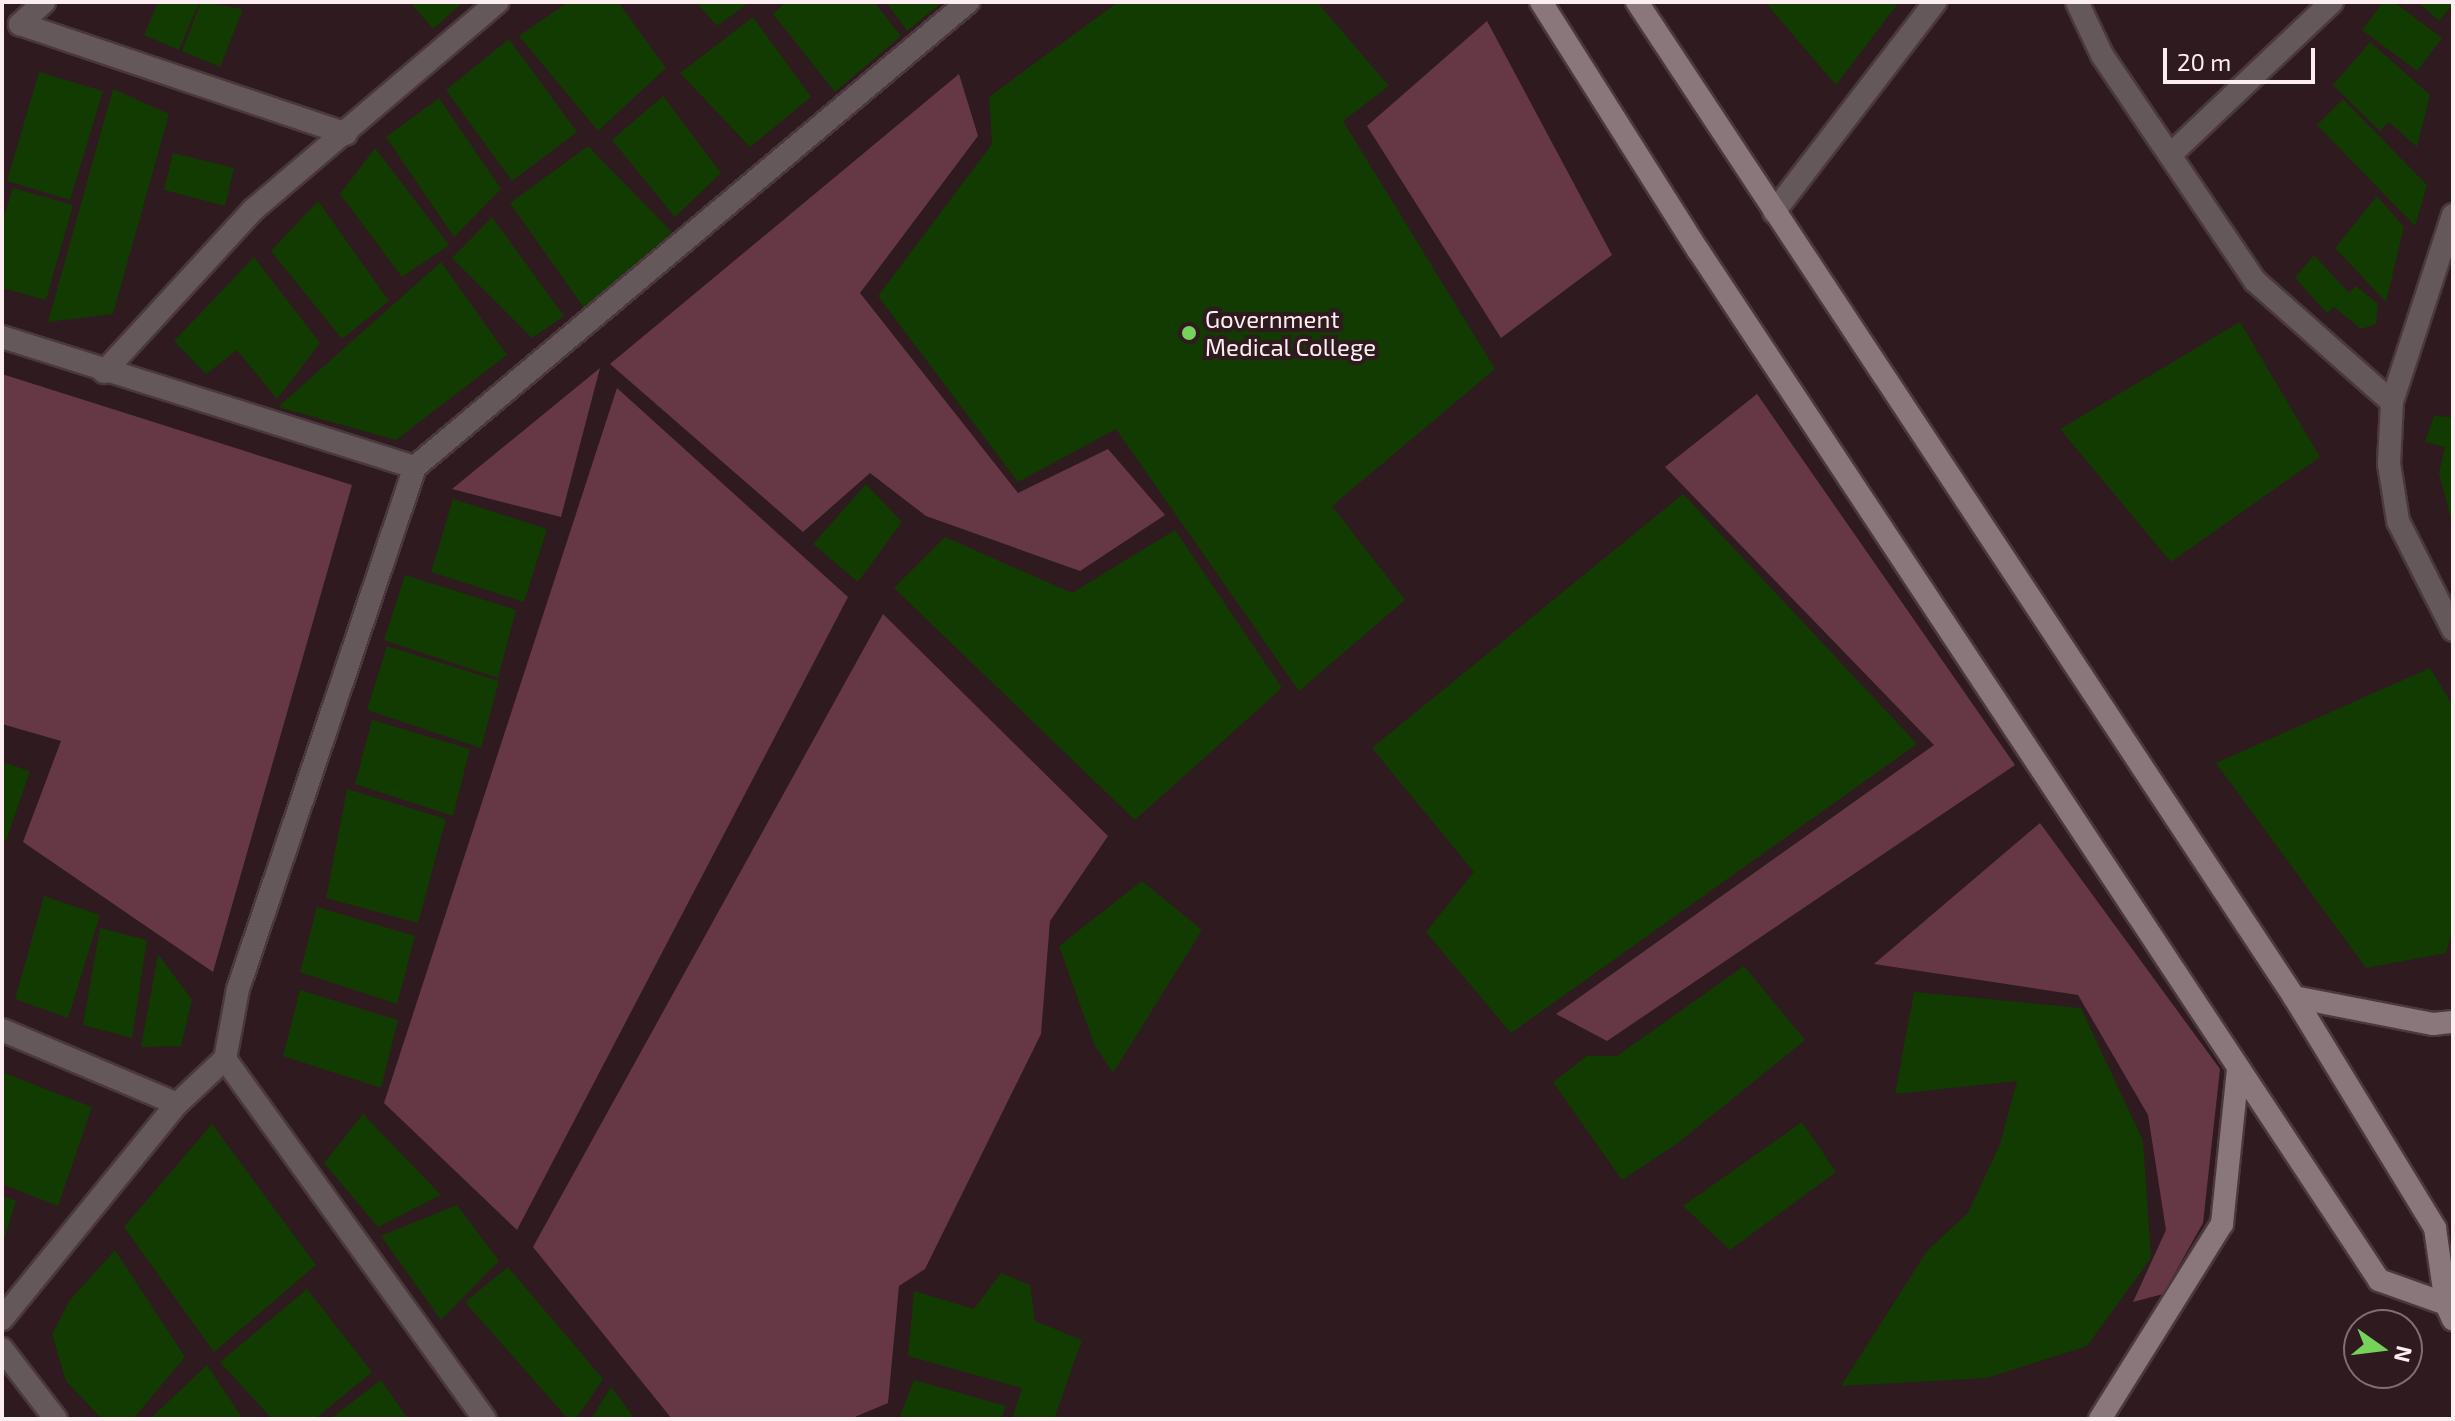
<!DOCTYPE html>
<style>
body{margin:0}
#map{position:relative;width:2455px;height:1421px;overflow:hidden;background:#2e1a1f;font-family:"Exo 2",sans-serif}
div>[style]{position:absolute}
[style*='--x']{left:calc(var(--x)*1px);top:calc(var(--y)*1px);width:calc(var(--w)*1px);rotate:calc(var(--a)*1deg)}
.green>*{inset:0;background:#663845}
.building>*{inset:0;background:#123b02}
.roads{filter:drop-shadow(2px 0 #4b383c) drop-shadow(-2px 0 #4b383c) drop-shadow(0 2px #4b383c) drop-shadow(0 -2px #4b383c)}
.minor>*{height:22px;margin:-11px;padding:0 11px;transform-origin:11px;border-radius:11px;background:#64585b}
.secondary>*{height:22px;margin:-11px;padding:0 11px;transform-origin:11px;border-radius:11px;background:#8a777b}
.dots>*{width:22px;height:22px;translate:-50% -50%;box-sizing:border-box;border:4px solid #2e1a1f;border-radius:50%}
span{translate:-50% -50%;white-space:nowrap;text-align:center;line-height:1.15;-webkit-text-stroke:8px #2e1a1f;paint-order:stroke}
.poi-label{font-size:24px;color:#fcedf0}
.left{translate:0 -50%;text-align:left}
.frame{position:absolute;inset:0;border:4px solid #fcedf0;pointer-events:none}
.north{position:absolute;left:2343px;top:1309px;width:80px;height:80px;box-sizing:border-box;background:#2e1a1f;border:2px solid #806e73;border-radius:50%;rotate:104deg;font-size:22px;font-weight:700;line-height:32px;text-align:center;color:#fcedf0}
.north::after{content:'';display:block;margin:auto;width:28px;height:36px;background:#76d25a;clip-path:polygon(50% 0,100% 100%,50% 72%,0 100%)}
.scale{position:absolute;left:2163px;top:48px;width:152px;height:36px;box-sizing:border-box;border:4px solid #fcedf0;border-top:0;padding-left:10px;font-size:24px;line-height:28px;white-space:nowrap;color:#fcedf0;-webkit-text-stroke:6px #2e1a1f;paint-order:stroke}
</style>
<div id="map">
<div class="green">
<div style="clip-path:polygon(1487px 21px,1612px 255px,1501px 338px,1367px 126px)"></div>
<div style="clip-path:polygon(959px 74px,978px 136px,860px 293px,1018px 493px,1108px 449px,1165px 515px,1080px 571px,926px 516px,870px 473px,803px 532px,610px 364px)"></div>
<div style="clip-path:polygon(600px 368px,561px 517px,452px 489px)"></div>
<div style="clip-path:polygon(2px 374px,352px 485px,213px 972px,23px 842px,61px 741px,2px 724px)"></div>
<div style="clip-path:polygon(617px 388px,848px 597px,517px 1230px,384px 1103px)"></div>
<div style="clip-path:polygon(1757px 394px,2015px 765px,1607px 1041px,1556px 1014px,1934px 745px,1665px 467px)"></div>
<div style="clip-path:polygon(883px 614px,1108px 836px,1050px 921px,1041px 1034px,925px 1269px,899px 1286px,888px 1403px,850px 1419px,672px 1419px,533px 1247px)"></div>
<div style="clip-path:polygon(2040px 823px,2220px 1069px,2203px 1223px,2163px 1294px,2133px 1302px,2166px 1230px,2148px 1115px,2078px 995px,1874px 964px)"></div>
</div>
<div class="building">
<div style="clip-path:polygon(158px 2px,199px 2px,179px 50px,144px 35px)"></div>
<div style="clip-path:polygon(201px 2px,243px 9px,220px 67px,182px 51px)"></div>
<div style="clip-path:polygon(410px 2px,460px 2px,461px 4px,433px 29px)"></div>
<div style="clip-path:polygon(568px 2px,618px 2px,666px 68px,598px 131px,519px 36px)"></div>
<div style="clip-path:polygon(696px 2px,750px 2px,717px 26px)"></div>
<div style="clip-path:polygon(786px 2px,874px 2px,901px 36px,835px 92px,773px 14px)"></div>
<div style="clip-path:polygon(886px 2px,942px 2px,907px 31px)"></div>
<div style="clip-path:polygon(1118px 2px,1317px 2px,1389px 86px,1343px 121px,1495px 369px,1332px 506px,1405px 600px,1299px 691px,1116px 429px,1018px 482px,878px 296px,992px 144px,989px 97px)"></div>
<div style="clip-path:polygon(1765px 2px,1899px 2px,1836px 85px)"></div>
<div style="clip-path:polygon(2383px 2px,2394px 2px,2442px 38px,2417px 71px,2362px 30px)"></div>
<div style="clip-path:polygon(2418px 2px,2453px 2px,2453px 4px,2439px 21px)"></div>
<div style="clip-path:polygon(753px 17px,811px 97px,750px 147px,680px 73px)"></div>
<div style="clip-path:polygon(509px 39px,577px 132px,512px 181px,446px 90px)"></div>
<div style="clip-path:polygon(2370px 42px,2430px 95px,2417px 147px,2389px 122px,2380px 131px,2333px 85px)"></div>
<div style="clip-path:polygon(39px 72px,103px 91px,70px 200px,7px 181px)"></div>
<div style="clip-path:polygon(113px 89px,169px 114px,113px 314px,48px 322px)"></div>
<div style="clip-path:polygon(663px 96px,721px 173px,675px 217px,612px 140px)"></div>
<div style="clip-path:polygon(439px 98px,501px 189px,454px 237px,386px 137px)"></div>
<div style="clip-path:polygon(2343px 99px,2427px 185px,2415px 226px,2317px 125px)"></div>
<div style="clip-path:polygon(588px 146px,672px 232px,584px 308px,510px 203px)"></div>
<div style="clip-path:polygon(375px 148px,449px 245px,402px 277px,340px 194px)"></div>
<div style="clip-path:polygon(173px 153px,234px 168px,225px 206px,164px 190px)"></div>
<div style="clip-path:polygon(13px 188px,73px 205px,46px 300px,2px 288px,2px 223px)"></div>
<div style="clip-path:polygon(2377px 196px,2404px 227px,2386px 302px,2335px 248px)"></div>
<div style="clip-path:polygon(318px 201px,389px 301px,342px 339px,271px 251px)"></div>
<div style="clip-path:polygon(492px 217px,564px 316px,532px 338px,452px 258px)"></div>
<div style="clip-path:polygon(2314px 255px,2349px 293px,2356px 286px,2378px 304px,2376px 324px,2361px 329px,2334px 307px,2327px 313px,2295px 278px)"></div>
<div style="clip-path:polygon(254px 257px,320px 343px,277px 399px,237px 350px,206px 374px,174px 341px)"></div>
<div style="clip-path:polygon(441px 262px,507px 355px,396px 440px,278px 407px)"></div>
<div style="clip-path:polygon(2240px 322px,2320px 457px,2171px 562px,2060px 429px)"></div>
<div style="clip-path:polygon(2434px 416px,2453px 417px,2453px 527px,2439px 473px,2445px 447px,2425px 442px)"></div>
<div style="clip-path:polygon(866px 484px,902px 522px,858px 582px,813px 544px)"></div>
<div style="clip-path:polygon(1683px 494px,1917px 744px,1511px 1033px,1426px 932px,1474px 872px,1372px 748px)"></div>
<div style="clip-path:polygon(453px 499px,547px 529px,524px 602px,431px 572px)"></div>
<div style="clip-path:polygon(1175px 530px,1282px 688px,1135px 820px,894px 588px,945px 537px,1072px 593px)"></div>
<div style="clip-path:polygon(405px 575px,516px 610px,498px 678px,384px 640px)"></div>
<div style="clip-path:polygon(387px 646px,499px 681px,481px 748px,367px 710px)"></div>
<div style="clip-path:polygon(2430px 668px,2453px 706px,2453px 930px,2446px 953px,2366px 968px,2216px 763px)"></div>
<div style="clip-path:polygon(372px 720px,470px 749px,453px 816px,355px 784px)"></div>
<div style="clip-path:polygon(2px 762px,30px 771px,6px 841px,2px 840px)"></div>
<div style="clip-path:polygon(347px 789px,446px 819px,418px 923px,326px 898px)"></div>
<div style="clip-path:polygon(1142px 881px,1202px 930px,1113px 1073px,1094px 1044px,1059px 946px)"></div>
<div style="clip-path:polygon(44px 896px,100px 915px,68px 1018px,15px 999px)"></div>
<div style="clip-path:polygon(317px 907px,415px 936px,397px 1004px,300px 972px)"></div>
<div style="clip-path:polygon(100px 928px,147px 940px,132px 1038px,83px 1025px)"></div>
<div style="clip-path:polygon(158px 954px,192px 1000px,181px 1046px,141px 1047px)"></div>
<div style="clip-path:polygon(1744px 966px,1805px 1040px,1678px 1143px,1622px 1180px,1553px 1082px,1587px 1056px,1617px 1056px)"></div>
<div style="clip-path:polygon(300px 990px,398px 1020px,381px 1088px,283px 1056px)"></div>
<div style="clip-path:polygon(1914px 992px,2081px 1008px,2143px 1141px,2151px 1258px,2087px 1346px,1987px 1378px,1841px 1386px,1927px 1251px,1968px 1213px,2000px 1144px,2017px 1081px,1895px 1094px)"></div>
<div style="clip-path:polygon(2px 1072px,92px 1107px,58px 1206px,2px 1184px)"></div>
<div style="clip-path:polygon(363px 1114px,441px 1195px,378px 1227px,324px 1163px)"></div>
<div style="clip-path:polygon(1802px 1122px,1836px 1172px,1730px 1250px,1683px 1206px)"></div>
<div style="clip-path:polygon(212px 1124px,316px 1265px,214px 1352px,124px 1227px)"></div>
<div style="clip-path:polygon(2px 1196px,16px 1201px,3px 1243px,2px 1243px)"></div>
<div style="clip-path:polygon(457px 1205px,499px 1261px,441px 1320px,381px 1236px)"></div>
<div style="clip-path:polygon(115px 1250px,185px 1357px,133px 1419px,102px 1419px,66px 1381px,52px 1334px,70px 1300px)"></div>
<div style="clip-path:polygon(508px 1267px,603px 1379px,576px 1419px,568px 1419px,465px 1302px)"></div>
<div style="clip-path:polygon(1001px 1273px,1030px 1285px,1035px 1321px,1082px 1340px,1054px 1419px,1012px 1419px,1022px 1388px,908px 1356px,914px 1291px,974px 1309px)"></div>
<div style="clip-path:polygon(307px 1289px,372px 1372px,315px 1419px,272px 1419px,220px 1362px)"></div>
<div style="clip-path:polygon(207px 1365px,243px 1419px,150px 1419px)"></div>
<div style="clip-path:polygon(381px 1380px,408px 1419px,330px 1419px)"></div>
<div style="clip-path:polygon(914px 1380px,1006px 1406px,1001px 1419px,899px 1419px)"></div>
<div style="clip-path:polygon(611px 1387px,635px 1419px,591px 1419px)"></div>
</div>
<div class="roads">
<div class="minor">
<div style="--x:44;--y:2;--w:33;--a:137"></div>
<div style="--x:20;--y:24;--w:344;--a:18.6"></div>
<div style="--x:2077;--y:2;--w:59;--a:64.7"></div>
<div style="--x:2102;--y:55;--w:273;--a:55.9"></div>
<div style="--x:2255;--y:281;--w:183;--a:41.5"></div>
<div style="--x:2170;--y:155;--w:223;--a:-43.4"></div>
<div style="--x:1774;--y:212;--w:265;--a:-52.5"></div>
<div style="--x:2453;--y:215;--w:197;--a:108.1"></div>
<div style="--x:2392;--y:402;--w:62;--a:92.8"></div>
<div style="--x:2389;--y:464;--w:58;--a:81"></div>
<div style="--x:2398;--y:521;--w:122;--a:63.2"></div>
<div style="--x:2;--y:337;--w:433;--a:17.5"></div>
<div style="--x:104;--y:372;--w:220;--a:-47.4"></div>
<div style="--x:253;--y:210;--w:321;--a:-40.4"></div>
<div style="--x:2;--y:1030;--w:190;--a:22.9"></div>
<div style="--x:225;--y:1059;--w:444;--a:54.2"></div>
<div style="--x:2;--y:1319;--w:277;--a:-50.9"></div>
<div style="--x:177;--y:1104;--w:66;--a:-43.2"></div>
<div style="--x:225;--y:1059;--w:71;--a:-79.5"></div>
<div style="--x:238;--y:989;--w:551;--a:-71.27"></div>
<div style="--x:415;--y:467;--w:723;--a:-40.06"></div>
<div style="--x:2;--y:1349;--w:88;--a:52.4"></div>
</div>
<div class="secondary">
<div style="--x:1541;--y:2;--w:294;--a:57.7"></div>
<div style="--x:1698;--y:250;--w:1235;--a:56.53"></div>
<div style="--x:2379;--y:1280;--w:71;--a:19.7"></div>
<div style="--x:1637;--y:2;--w:1192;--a:56.56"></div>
<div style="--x:2294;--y:997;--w:271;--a:58.6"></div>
<div style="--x:2435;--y:1228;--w:77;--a:81.8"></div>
<div style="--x:2446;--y:1304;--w:17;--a:66"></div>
<div style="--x:2294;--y:997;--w:142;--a:11"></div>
<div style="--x:2433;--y:1024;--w:20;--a:-6"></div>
<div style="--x:2100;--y:1419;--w:230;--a:-58"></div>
<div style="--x:2222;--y:1224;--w:156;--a:-84.1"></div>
</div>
</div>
<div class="dots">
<div style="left:1189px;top:333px;background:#76d25a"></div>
</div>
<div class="poi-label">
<span class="left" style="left:1205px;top:333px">Government<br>Medical College</span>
</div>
<div class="frame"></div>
<div class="north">N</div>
<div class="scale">20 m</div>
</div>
